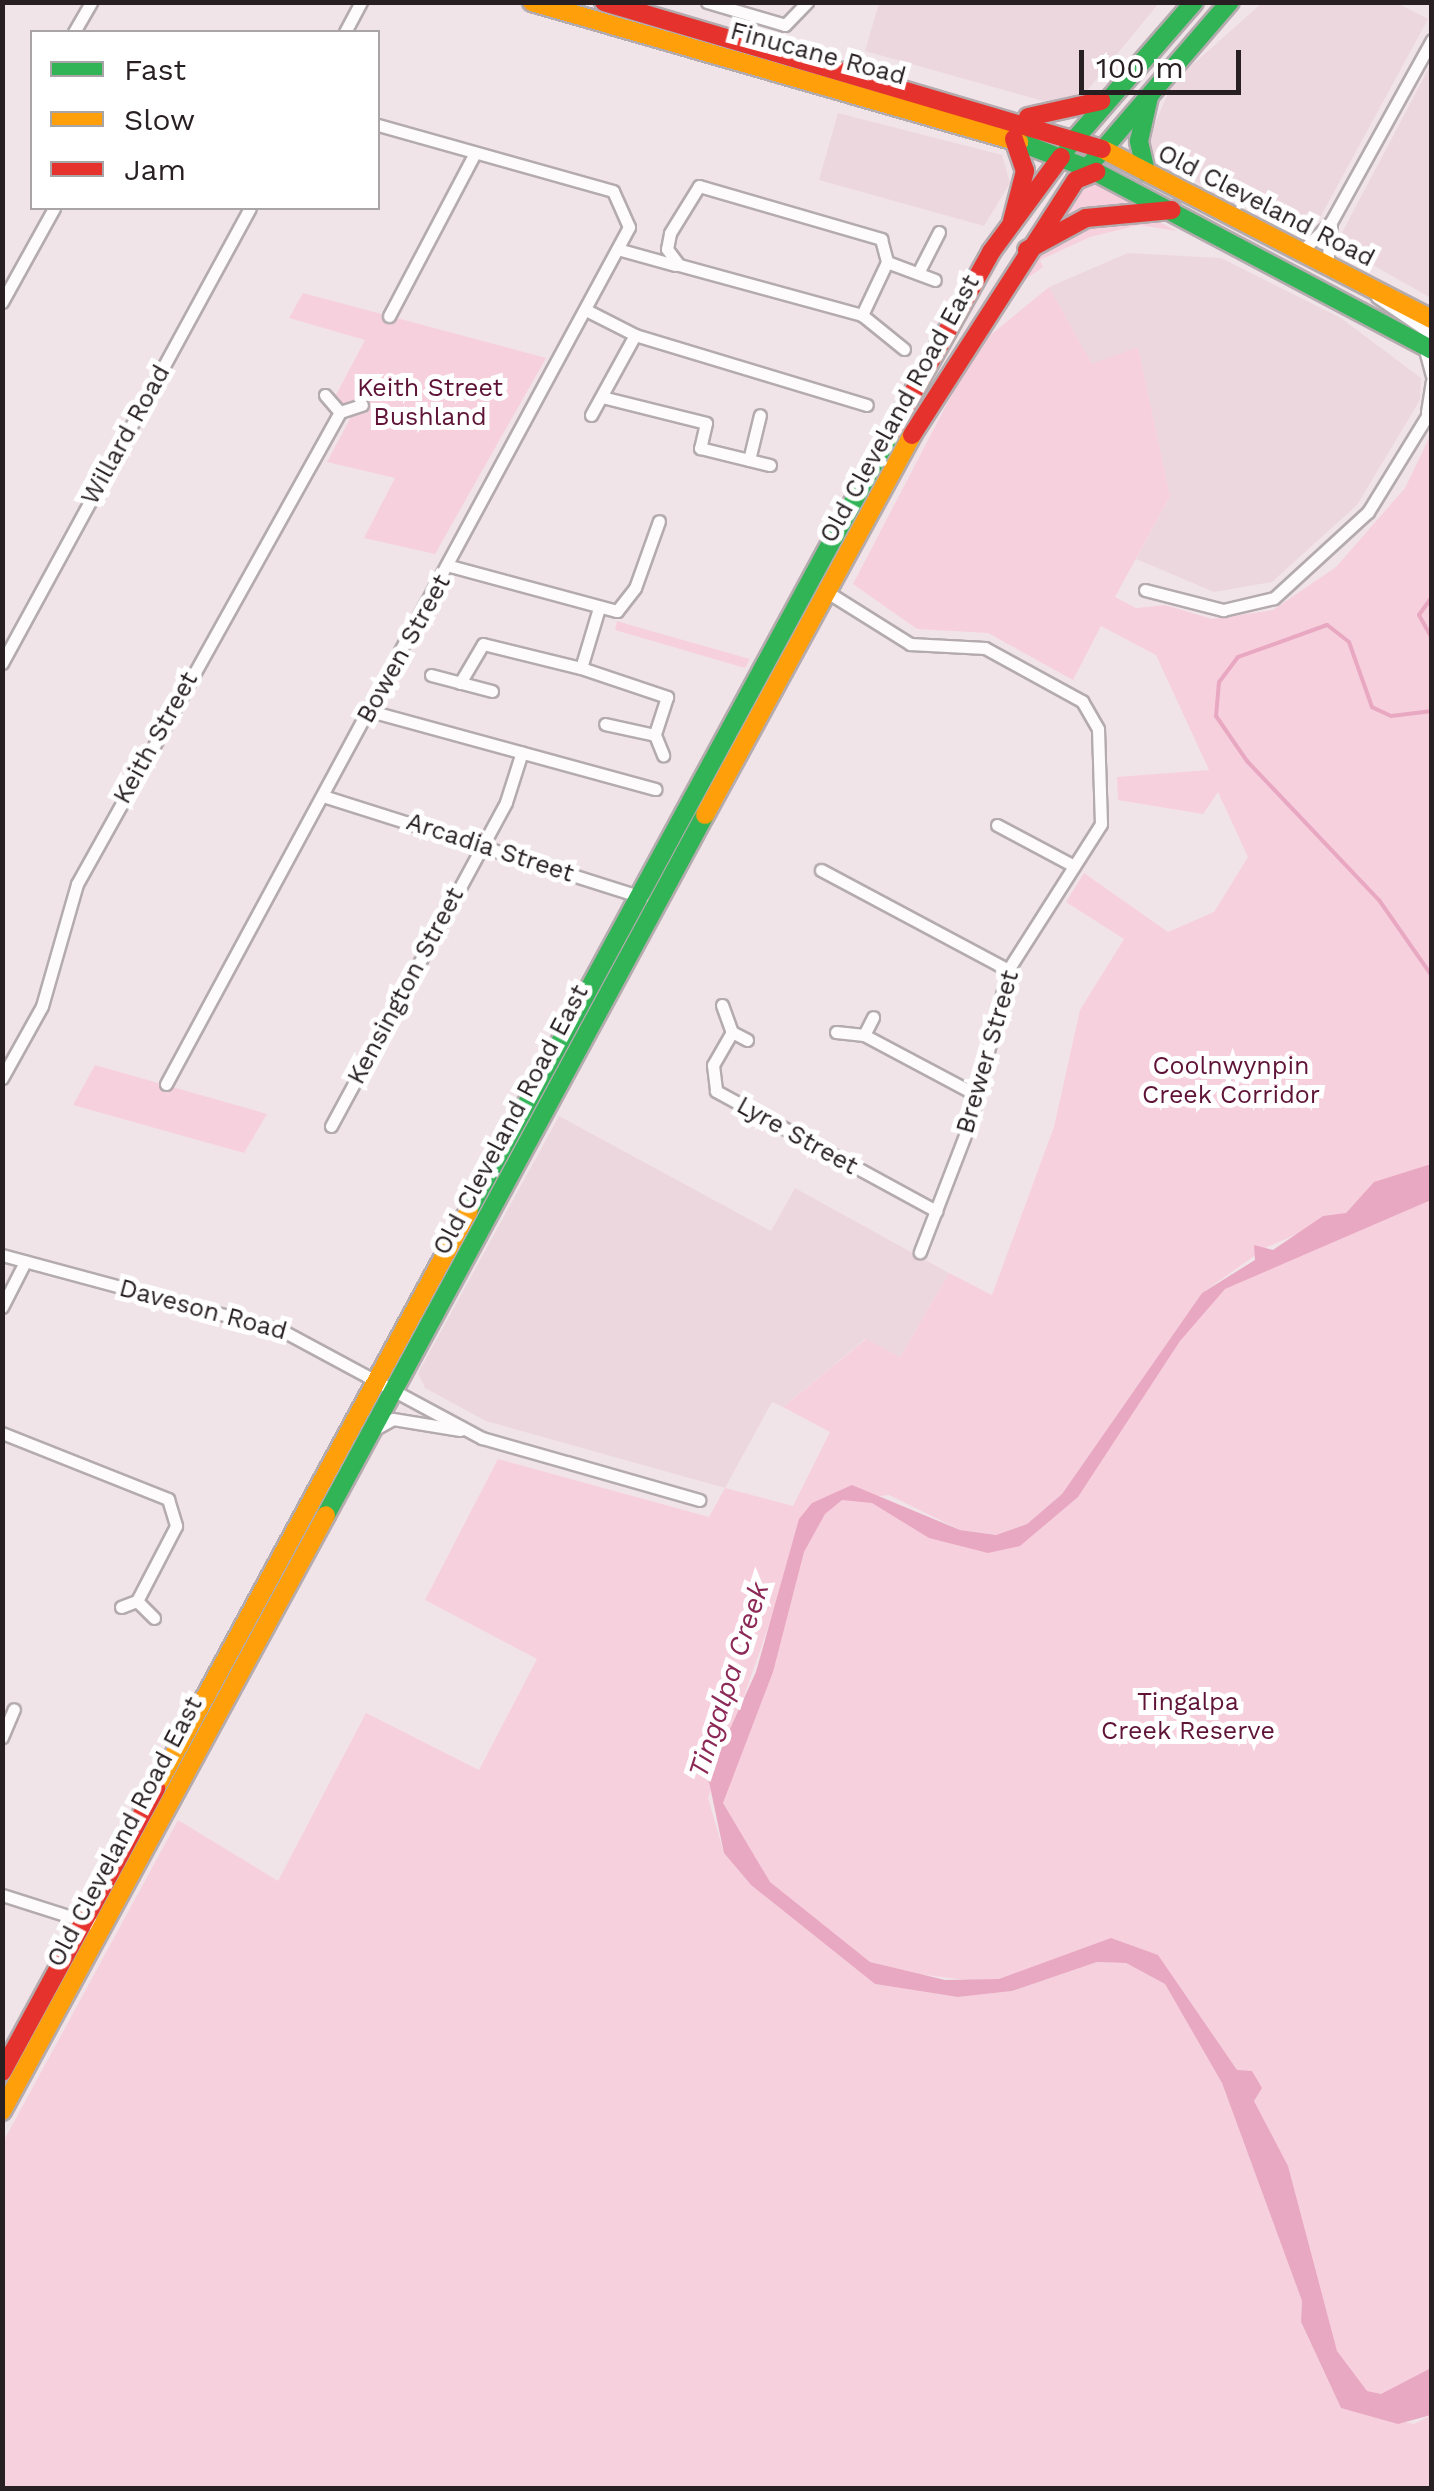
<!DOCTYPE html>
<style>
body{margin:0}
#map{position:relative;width:1434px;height:2491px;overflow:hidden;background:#f1e4e8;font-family:"Work Sans",sans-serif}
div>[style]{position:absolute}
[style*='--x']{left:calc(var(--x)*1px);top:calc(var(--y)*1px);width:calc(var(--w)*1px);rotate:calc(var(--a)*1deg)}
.built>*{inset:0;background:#edd7de}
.green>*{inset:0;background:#f7d0de}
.water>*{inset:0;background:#e9a8c1}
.stream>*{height:4px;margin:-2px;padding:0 2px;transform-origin:2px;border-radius:2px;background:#e9a8c1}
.roads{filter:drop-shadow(2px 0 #b4abae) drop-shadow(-2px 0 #b4abae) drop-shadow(0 2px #b4abae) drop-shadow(0 -2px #b4abae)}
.street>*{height:11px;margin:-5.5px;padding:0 5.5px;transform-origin:5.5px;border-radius:5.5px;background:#fdfbfc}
.fast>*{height:18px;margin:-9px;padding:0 9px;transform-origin:9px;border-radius:9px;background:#30b455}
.slow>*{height:18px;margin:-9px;padding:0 9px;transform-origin:9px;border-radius:9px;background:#ff9f0a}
.jam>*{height:18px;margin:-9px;padding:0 9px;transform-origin:9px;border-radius:9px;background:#e5322d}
span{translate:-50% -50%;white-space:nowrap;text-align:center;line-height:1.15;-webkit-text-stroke:10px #fff;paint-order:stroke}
.street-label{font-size:25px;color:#271f22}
.park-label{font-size:25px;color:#5e1337}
.water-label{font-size:28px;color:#8c2957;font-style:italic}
.frame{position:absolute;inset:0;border:5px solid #271f22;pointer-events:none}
.legend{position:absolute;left:30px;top:30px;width:350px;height:180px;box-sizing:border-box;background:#fff;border:2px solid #a9a5a7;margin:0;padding:12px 18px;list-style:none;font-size:30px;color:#271f22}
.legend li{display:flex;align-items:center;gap:20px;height:50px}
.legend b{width:50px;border:2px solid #a9a5a7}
.scale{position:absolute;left:1079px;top:50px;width:162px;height:45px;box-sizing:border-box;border:5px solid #271f22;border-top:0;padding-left:12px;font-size:30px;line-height:35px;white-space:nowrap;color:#271f22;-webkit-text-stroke:8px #fff;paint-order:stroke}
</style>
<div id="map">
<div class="built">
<div style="clip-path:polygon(879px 3px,1159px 3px,1086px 92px,1050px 103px,865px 51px)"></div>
<div style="clip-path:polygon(1262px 3px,1397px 3px,1428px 19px,1309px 238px,1161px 164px,1146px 144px,1173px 82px)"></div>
<div style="clip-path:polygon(1431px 64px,1432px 298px,1431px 298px,1336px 244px)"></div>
<div style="clip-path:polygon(838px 113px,1002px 155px,1010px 183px,984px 226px,819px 180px)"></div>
<div style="clip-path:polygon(1128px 253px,1221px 258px,1341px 318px,1421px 378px,1420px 400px,1357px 505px,1272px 582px,1214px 592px,1136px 559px,1170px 496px,1138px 348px,1092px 365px,1049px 287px)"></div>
<div style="clip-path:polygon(559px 1116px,771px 1231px,795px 1188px,949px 1273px,900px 1357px,865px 1339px,783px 1407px,772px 1402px,725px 1488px,486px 1421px,425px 1388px,418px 1373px)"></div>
</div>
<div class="green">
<div style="clip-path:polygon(1087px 180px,1134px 202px,1040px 237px)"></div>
<div style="clip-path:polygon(1146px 215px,1177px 231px,1139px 225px,1090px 237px,1040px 260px,1043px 267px,1012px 289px,1034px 255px,1085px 224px)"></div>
<div style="clip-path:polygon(1049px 287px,1092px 364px,1138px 347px,1170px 496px,1115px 597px,1136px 608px,1165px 605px,1212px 619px,1273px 610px,1336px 567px,1405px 488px,1431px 434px,1431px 1164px,1375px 1182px,1346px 1213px,1267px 1247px,1202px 1293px,1062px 1494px,1027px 1524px,996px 1535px,960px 1530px,889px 1495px,812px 1503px,708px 1798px,724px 1853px,751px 1885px,875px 1984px,958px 1997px,1012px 1991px,1097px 1962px,1126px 1963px,1165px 1984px,1222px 2083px,1302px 2301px,1301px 2323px,1341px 2408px,1414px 2424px,1431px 2415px,1431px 2488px,3px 2488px,3px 2142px,178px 1820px,278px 1881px,366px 1713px,479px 1770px,537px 1659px,425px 1600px,498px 1459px,709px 1517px,725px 1488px,793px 1506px,830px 1432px,783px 1407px,866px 1339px,900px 1357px,949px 1273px,992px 1295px,1054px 1127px,1080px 1010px,1124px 939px,1066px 902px,1084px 873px,1168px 932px,1214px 912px,1248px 857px,1218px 792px,1203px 814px,1118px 800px,1117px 777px,1209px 770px,1156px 655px,1101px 626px,1073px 680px,988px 633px,917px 629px,853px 584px,977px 346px)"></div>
<div style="clip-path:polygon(303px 293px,546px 358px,435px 554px,364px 538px,395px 478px,327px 462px,352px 415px,329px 408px,365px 340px,289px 318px)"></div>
<div style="clip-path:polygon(617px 621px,644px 629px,750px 659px,745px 668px,615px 630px)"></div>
<div style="clip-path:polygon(95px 1065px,267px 1114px,244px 1153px,73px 1105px)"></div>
<div style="clip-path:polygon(1431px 1181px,1431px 2383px,1377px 2403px,1327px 2349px,1271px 2163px,1175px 1985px,1115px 1952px,1011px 1985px,864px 1968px,751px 1873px,716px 1790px,808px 1518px,838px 1495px,872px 1497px,940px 1533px,993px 1543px,1028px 1532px,1066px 1500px,1217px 1288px)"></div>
</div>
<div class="water">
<div style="clip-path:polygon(1431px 1164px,1431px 1200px,1225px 1289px,1180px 1341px,1078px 1497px,1020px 1546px,988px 1553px,929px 1538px,872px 1503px,842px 1500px,825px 1514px,804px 1552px,773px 1672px,723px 1803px,770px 1882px,870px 1962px,945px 1980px,999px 1979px,1111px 1938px,1158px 1955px,1237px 2070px,1252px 2071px,1262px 2088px,1254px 2101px,1288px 2166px,1337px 2351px,1367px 2391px,1381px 2394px,1431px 2368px,1431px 2415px,1398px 2424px,1341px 2408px,1301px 2322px,1302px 2301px,1222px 2083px,1165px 1984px,1126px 1963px,1097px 1962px,1012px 1991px,958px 1997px,875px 1984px,751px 1885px,724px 1853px,708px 1777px,756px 1672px,799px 1519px,812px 1503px,852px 1485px,960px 1530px,996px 1535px,1027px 1524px,1062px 1494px,1202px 1293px,1255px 1260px,1254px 1245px,1273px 1250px,1323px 1216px,1346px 1213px,1374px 1182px)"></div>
</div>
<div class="stream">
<div style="--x:1432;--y:597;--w:22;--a:126"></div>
<div style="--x:1419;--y:615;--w:26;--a:61"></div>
<div style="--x:1432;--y:711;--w:41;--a:173"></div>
<div style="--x:1391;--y:716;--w:21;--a:-155"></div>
<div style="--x:1372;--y:707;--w:69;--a:-109.5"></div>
<div style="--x:1349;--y:642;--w:28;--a:-142"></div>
<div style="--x:1327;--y:625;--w:95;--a:160.2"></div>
<div style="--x:1238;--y:657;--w:31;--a:127"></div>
<div style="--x:1219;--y:682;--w:34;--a:95"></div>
<div style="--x:1216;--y:716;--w:55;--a:55.4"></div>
<div style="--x:1247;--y:761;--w:192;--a:46.5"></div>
<div style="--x:1379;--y:900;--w:93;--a:55.1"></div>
</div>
<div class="roads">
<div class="street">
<div style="--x:707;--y:2;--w:81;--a:16.4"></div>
<div style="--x:785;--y:25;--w:32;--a:-46"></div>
<div style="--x:74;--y:32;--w:34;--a:-60"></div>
<div style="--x:345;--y:32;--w:34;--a:-62"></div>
<div style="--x:699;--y:186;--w:190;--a:16.2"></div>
<div style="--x:881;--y:239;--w:24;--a:75"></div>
<div style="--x:887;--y:262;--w:59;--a:115.3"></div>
<div style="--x:862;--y:315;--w:190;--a:-164.7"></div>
<div style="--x:679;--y:265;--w:20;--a:-127"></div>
<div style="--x:667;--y:249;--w:16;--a:-79"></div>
<div style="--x:670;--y:233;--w:55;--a:-58.3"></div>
<div style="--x:621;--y:250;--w:56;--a:15.5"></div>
<div style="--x:1301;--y:252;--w:42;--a:-45"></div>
<div style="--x:1331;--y:222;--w:208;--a:-61"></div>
<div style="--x:887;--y:262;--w:51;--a:20.6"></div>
<div style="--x:1327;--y:265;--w:39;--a:-84"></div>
<div style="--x:918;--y:273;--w:46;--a:-62.9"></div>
<div style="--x:1377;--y:297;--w:66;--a:33.9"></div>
<div style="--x:2;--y:302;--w:107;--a:-61"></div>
<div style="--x:586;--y:310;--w:55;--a:27"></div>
<div style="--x:635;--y:335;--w:242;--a:16.8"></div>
<div style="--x:862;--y:315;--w:54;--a:39"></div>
<div style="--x:389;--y:316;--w:184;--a:-62.2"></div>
<div style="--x:1424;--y:346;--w:30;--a:75"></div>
<div style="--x:325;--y:395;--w:23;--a:49"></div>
<div style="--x:340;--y:412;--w:23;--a:-18"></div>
<div style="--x:602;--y:397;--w:107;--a:14"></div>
<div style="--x:706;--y:423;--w:26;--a:103"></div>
<div style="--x:700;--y:448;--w:72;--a:13.7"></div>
<div style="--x:1427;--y:412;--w:31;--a:-81"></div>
<div style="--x:591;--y:415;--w:91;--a:-61.2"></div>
<div style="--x:749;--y:460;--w:46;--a:-76.3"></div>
<div style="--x:450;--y:566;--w:173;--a:15.1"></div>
<div style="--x:617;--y:611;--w:29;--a:-52"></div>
<div style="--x:635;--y:588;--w:71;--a:-70.3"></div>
<div style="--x:824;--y:590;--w:102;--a:32.1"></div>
<div style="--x:910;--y:644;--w:75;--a:3.1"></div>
<div style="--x:985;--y:648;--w:111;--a:28.7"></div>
<div style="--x:1082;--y:701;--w:32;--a:60"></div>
<div style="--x:1098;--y:729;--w:95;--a:88.2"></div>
<div style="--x:1101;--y:824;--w:173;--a:122.5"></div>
<div style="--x:1008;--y:970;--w:151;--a:103.8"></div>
<div style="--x:972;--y:1117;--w:145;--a:111.1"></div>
<div style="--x:1145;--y:590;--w:81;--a:14.4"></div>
<div style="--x:1223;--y:610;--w:52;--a:-13.2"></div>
<div style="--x:1274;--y:598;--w:127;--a:-42.5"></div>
<div style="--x:1368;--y:512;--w:122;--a:-58.4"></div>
<div style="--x:2;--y:663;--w:518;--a:-61.41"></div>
<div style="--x:581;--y:668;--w:91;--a:18.6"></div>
<div style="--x:667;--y:697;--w:40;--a:108"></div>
<div style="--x:655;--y:735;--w:51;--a:-167.6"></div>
<div style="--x:431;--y:675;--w:63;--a:14.7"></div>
<div style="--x:460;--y:683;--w:45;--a:-59.5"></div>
<div style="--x:483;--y:644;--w:101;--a:13.8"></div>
<div style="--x:581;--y:668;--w:63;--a:-73.3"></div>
<div style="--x:370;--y:711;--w:296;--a:15.3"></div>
<div style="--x:655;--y:735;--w:22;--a:68"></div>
<div style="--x:323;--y:796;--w:335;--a:17.6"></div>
<div style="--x:997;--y:825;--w:87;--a:28"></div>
<div style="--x:821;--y:870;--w:212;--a:28.1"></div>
<div style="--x:722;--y:1005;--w:29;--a:70"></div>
<div style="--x:732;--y:1032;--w:17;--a:28"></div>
<div style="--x:732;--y:1032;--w:38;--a:120"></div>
<div style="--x:713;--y:1065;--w:26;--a:83"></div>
<div style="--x:716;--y:1091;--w:251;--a:28.6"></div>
<div style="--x:836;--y:1032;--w:28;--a:6"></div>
<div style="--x:864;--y:1035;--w:20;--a:-63"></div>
<div style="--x:864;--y:1035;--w:128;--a:28"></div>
<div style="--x:2;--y:1078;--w:82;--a:-60.9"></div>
<div style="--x:42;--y:1006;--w:127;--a:-74"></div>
<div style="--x:77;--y:884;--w:540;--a:-60.87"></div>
<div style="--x:166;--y:1084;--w:974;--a:-61.62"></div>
<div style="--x:629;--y:227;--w:39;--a:-114"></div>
<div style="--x:613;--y:191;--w:244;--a:-164.3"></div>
<div style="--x:331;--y:1126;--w:368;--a:-61.6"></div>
<div style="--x:506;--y:802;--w:52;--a:-72.3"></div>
<div style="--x:2;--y:1255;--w:291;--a:15.1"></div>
<div style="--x:283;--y:1331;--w:226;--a:28.3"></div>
<div style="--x:482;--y:1438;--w:226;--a:15.9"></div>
<div style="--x:2;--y:1307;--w:51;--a:-62.9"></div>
<div style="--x:377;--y:1428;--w:18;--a:-29"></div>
<div style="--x:393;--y:1419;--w:68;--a:9.3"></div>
<div style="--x:2;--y:1433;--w:179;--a:21.7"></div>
<div style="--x:168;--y:1499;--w:28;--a:73"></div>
<div style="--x:176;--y:1526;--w:85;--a:117.5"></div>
<div style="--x:121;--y:1607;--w:17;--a:-21"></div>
<div style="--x:137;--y:1601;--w:24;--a:45"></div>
<div style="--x:2;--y:1737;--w:30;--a:-67"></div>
<div style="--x:2;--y:1895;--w:106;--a:17.6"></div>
</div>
<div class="fast">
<div style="--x:1019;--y:142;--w:73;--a:20.9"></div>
<div style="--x:1087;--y:168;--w:219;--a:-49.3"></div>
<div style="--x:1068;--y:147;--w:192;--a:-49"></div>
<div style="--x:1096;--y:172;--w:380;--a:27.9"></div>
<div style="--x:1146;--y:172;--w:32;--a:-103"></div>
<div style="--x:1139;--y:141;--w:45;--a:-77.2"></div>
<div style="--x:469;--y:1210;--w:885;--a:-61.52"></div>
<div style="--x:326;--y:1515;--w:796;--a:-61.57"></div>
</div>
<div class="slow">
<div style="--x:532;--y:2;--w:507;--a:16.04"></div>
<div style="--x:1102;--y:149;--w:371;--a:27.3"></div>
<div style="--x:705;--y:815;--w:433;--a:-61.4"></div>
<div style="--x:156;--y:1788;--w:657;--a:-61.56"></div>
<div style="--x:2;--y:2111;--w:678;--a:-61.47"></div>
</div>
<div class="jam">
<div style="--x:604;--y:2;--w:519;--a:16.45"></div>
<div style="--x:1028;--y:117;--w:75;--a:-12.4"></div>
<div style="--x:1012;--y:221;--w:52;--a:-75.4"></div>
<div style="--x:1025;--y:171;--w:34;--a:-109"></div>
<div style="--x:1027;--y:250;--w:67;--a:-28.5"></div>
<div style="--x:1086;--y:218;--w:86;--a:-5.3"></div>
<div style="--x:891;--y:432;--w:206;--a:-60.9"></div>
<div style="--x:991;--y:252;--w:118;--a:-53.6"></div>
<div style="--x:912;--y:435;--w:303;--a:-57.3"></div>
<div style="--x:1076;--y:180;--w:22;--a:-22"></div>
<div style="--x:2;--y:2072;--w:323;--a:-61.5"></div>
</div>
</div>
<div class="street-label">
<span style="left:818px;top:54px;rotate:15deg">Finucane Road</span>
<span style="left:1266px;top:206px;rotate:27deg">Old Cleveland Road</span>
<span style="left:900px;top:409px;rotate:-61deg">Old Cleveland Road East</span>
<span style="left:126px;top:435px;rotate:-61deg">Willard Road</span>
<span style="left:404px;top:649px;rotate:-61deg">Bowen Street</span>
<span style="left:156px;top:738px;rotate:-61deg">Keith Street</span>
<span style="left:490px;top:848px;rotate:18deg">Arcadia Street</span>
<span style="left:406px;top:986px;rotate:-62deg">Kensington Street</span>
<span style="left:988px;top:1052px;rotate:-74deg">Brewer Street</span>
<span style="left:511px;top:1120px;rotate:-62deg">Old Cleveland Road East</span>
<span style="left:797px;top:1136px;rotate:29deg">Lyre Street</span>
<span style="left:203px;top:1310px;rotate:15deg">Daveson Road</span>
<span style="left:125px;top:1832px;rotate:-62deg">Old Cleveland Road East</span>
</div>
<div class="park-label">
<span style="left:430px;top:403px">Keith Street<br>Bushland</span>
<span style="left:1231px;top:1081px">Coolnwynpin<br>Creek Corridor</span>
<span style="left:1188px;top:1717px">Tingalpa<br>Creek Reserve</span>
</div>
<div class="water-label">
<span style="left:729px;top:1680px;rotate:-72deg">Tingalpa Creek</span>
</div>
<div class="frame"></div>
<ul class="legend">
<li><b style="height:12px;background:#30b455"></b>Fast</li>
<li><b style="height:12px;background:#ff9f0a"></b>Slow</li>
<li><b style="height:12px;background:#e5322d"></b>Jam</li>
</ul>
<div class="scale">100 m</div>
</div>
